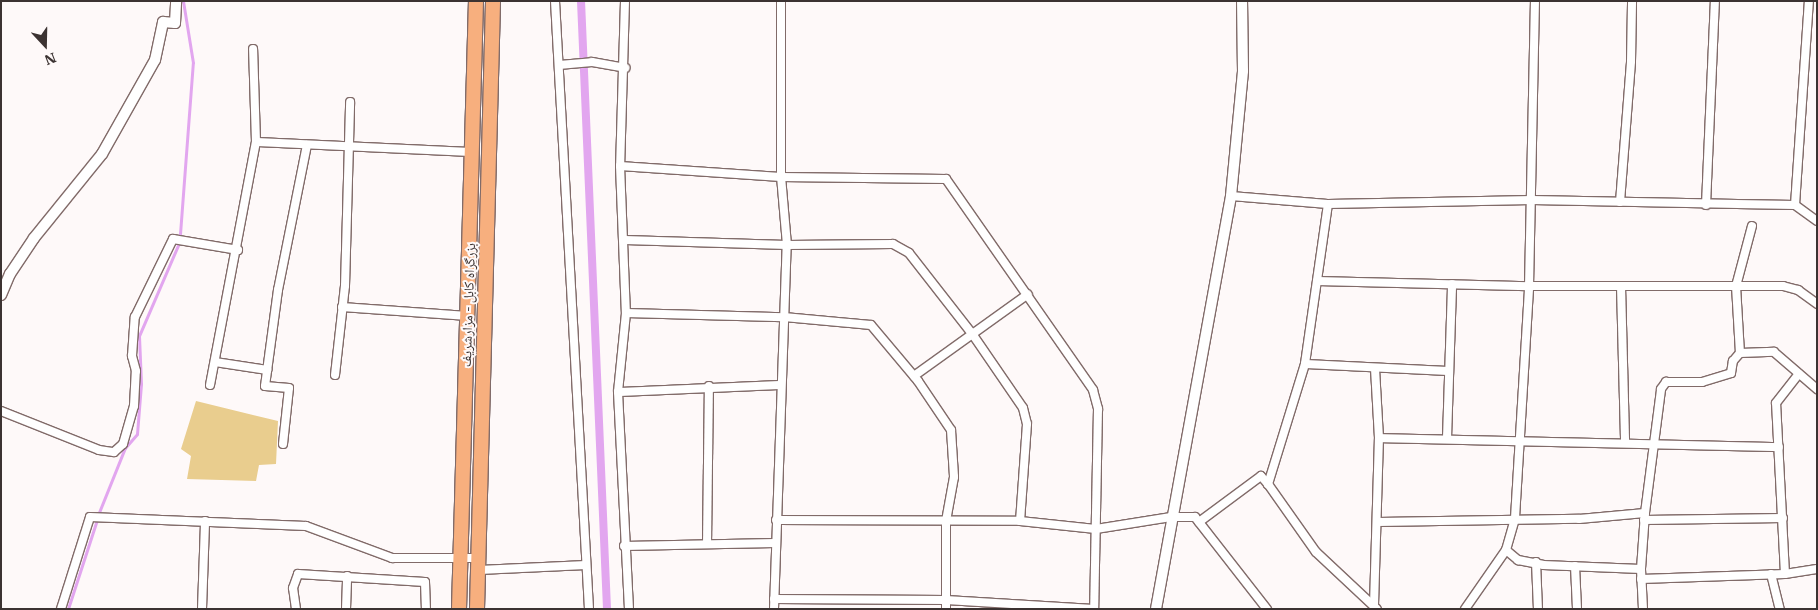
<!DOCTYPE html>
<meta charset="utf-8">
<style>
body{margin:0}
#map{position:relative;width:1818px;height:610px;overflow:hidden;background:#fef9f9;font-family:"IBM Plex Serif","Noto Naskh Arabic",serif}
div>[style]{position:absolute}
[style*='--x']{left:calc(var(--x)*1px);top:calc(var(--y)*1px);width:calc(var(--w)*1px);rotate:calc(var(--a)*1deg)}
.green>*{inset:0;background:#e9cd8e}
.stream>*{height:2.5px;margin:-1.25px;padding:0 1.25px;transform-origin:1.25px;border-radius:1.25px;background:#e2a6ef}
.canal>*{height:8px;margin:-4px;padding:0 4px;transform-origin:4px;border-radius:4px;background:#e2a6ef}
.roads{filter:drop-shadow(1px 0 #816b69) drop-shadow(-1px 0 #816b69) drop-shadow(0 1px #816b69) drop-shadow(0 -1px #816b69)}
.street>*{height:8px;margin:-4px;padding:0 4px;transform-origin:4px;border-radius:4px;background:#fff}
.secondary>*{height:10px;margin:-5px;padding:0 5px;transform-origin:5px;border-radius:5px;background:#fff}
.highway>*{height:14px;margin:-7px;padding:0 7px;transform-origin:7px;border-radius:7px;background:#f7af7e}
span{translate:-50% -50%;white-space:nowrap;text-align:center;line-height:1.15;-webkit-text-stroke:4px #fef9f9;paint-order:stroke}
.street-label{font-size:14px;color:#3c3332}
.frame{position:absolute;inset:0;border:2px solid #3c3332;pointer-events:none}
.north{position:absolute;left:20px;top:20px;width:50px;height:50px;-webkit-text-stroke:4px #fef9f9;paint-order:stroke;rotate:159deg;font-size:14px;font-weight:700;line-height:20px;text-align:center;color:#3c3332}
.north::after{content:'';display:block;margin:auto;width:18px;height:22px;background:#3c3332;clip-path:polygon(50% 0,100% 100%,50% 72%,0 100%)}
</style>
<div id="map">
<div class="green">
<div style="clip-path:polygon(196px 401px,278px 421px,276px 464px,259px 465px,256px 481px,187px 479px,191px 456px,181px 449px)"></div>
</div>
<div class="stream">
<div style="--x:180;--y:234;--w:171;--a:-85.7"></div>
<div style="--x:193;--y:63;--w:63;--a:-99.2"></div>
<div style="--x:98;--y:515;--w:72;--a:-68.1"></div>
<div style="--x:125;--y:448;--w:18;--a:-49"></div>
<div style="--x:137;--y:434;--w:50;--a:-85.4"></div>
<div style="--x:141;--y:384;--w:48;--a:-92.4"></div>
<div style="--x:139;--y:336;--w:101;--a:-66.7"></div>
<div style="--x:68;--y:609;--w:94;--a:-72"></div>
</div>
<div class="canal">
<div style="--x:581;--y:1;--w:609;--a:87.55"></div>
</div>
<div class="roads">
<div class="street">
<div style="--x:555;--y:1;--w:609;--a:86.8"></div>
<div style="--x:625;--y:1;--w:165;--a:91.7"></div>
<div style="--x:620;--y:166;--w:147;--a:87.7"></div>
<div style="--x:626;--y:313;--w:79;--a:95.8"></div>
<div style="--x:618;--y:392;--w:217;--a:87.1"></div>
<div style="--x:559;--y:65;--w:33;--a:-5"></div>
<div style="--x:592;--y:62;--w:34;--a:10"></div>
<div style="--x:256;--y:142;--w:216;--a:2.7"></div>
<div style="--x:620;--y:166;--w:161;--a:3.9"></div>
<div style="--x:781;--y:177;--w:165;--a:0.7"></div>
<div style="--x:946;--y:179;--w:257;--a:55.1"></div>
<div style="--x:1093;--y:390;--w:20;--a:75"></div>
<div style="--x:1098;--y:409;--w:200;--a:91.1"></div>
<div style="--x:1231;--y:196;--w:97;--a:4.7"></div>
<div style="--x:1328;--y:204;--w:204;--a:-1.1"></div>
<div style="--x:1532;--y:200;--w:263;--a:1.1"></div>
<div style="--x:1795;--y:205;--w:204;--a:-86.1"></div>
<div style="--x:1620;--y:202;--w:141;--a:-85.5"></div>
<div style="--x:1631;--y:61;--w:60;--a:-89"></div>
<div style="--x:1328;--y:204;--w:162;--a:98.2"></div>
<div style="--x:1305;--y:364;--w:126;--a:107.1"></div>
<div style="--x:1268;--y:484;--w:83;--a:54.8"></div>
<div style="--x:1316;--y:552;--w:83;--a:43.1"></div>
<div style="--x:1706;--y:205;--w:204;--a:-87.5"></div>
<div style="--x:1795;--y:205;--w:27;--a:36"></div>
<div style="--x:1752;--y:226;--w:62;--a:104.9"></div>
<div style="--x:1736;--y:286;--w:67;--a:86.6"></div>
<div style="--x:1740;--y:353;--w:34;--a:-2"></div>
<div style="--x:1774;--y:352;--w:57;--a:40.7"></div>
<div style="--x:625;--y:240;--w:162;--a:1.8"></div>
<div style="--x:787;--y:245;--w:106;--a:-0.5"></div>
<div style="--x:893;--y:244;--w:18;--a:29"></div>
<div style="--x:909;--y:253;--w:104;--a:52"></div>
<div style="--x:973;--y:335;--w:88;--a:55.6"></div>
<div style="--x:1023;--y:408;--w:16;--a:76"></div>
<div style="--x:1027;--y:424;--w:97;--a:94.1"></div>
<div style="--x:1317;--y:281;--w:212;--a:1.4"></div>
<div style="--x:1529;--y:286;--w:254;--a:0"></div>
<div style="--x:1783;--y:286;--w:16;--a:15"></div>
<div style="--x:1798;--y:290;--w:24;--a:36"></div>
<div style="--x:1621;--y:286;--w:157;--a:88.5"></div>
<div style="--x:342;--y:307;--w:126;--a:4.1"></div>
<div style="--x:626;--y:313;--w:158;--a:1.5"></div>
<div style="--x:784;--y:317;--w:87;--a:5.3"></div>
<div style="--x:871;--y:325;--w:73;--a:50"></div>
<div style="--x:918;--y:381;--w:59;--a:56"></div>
<div style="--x:951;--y:430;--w:47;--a:86.3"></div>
<div style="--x:954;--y:477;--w:45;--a:100.3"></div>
<div style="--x:946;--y:521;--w:88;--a:90"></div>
<div style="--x:215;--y:362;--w:53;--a:8.7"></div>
<div style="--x:1305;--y:364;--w:144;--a:2.8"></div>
<div style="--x:335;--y:375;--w:90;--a:-83.6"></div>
<div style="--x:345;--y:286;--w:184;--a:-88.4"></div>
<div style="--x:914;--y:376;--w:140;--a:-35.7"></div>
<div style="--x:210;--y:385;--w:247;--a:-79.3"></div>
<div style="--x:256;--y:142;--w:93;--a:-91.8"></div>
<div style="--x:618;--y:392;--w:163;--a:-2.5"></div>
<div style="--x:1;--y:411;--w:105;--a:21.7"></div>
<div style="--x:99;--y:450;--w:15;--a:8"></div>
<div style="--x:114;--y:452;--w:12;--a:-42"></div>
<div style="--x:123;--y:444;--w:40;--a:-74"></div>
<div style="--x:134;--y:406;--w:35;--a:-87"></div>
<div style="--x:136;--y:371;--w:16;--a:-105"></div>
<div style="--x:132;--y:356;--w:39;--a:-86"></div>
<div style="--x:135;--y:317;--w:87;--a:-64"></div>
<div style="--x:173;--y:239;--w:66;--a:9.6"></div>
<div style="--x:1379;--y:438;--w:400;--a:1.3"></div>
<div style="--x:1447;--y:438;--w:154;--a:-88.1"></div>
<div style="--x:283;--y:444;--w:56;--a:-83.9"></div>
<div style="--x:289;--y:388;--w:24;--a:-175"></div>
<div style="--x:265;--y:386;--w:97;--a:-82.3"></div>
<div style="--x:278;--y:290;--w:148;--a:-78.7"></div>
<div style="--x:776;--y:520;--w:244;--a:0.2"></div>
<div style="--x:1020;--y:521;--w:76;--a:6"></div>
<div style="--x:1096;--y:529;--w:76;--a:-9.1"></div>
<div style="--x:1171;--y:517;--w:24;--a:0"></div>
<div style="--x:1195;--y:517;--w:117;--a:52"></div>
<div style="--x:1644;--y:520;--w:139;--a:-0.8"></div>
<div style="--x:1199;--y:522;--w:77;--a:-36.6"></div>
<div style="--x:1261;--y:476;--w:11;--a:49"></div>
<div style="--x:1378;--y:522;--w:201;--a:-0.9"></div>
<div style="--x:1579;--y:519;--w:66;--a:-5.2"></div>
<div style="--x:707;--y:544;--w:158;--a:-89.3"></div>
<div style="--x:624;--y:546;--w:151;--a:-1.1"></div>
<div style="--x:1506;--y:550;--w:16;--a:40"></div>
<div style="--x:1518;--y:560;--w:25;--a:11"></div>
<div style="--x:1543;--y:565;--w:98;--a:2.3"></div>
<div style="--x:1536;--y:562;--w:47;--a:87.6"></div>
<div style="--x:1575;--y:566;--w:43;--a:87.3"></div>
<div style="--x:479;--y:570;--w:107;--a:-2.7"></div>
<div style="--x:1771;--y:574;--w:36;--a:76"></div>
<div style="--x:1785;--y:574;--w:171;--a:-93"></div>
<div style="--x:1776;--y:403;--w:37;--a:-52"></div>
<div style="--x:1641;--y:579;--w:144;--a:-2"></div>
<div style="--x:1785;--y:574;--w:32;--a:-9"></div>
<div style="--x:774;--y:599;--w:172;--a:0.3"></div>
<div style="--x:946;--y:600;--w:148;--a:3.5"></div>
<div style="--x:1374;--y:605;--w:167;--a:-88.3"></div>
<div style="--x:1379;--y:438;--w:70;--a:-93.3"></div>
<div style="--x:61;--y:609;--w:96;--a:-72.5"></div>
<div style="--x:90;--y:517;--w:216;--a:2.4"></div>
<div style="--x:306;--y:526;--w:92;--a:20.4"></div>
<div style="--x:392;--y:558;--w:87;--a:0"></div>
<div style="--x:202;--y:609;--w:88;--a:-88"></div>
<div style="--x:296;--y:609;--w:21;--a:-98"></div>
<div style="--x:293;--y:588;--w:15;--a:-70"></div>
<div style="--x:298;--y:574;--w:127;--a:3.6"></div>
<div style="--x:425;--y:582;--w:27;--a:88"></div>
<div style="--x:346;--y:609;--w:33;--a:-88"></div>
<div style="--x:774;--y:609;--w:364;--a:-88"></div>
<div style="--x:787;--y:245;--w:68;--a:-95"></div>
<div style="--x:781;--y:177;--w:176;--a:-90"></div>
<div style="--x:1465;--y:609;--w:72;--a:-55.2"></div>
<div style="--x:1506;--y:550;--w:33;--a:-74"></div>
<div style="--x:1515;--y:518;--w:232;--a:-86.5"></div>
<div style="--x:1529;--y:286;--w:285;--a:-88.8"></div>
<div style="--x:1643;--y:609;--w:40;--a:-92.9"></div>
<div style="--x:1641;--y:569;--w:56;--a:-85.9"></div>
<div style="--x:1645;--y:513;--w:125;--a:-82.6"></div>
<div style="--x:1661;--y:389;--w:9;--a:-54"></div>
<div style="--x:1666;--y:382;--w:36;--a:0"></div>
<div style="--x:1702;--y:382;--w:30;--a:-17"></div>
<div style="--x:1731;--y:373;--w:12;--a:-81"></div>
<div style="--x:1733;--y:361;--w:11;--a:-49"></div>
</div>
<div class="secondary">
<div style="--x:1;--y:295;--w:23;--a:-67"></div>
<div style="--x:10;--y:274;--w:43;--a:-56.3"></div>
<div style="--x:34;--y:238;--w:108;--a:-51"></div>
<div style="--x:102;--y:154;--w:108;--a:-60.6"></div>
<div style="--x:155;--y:60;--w:39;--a:-78"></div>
<div style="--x:163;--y:22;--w:12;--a:5"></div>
<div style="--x:175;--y:23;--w:22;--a:-87"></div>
<div style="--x:1156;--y:609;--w:420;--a:-79.7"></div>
<div style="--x:1231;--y:196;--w:126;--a:-84.5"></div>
<div style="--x:1243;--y:71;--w:70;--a:-90.8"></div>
</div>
<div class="highway">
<div style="--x:459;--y:609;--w:608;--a:-88.4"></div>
<div style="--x:477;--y:609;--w:608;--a:-88.49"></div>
</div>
</div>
<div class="street-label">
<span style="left:468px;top:305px;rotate:-88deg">بزرگراه کابل - مزارشریف</span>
</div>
<div class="frame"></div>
<div class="north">N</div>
</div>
